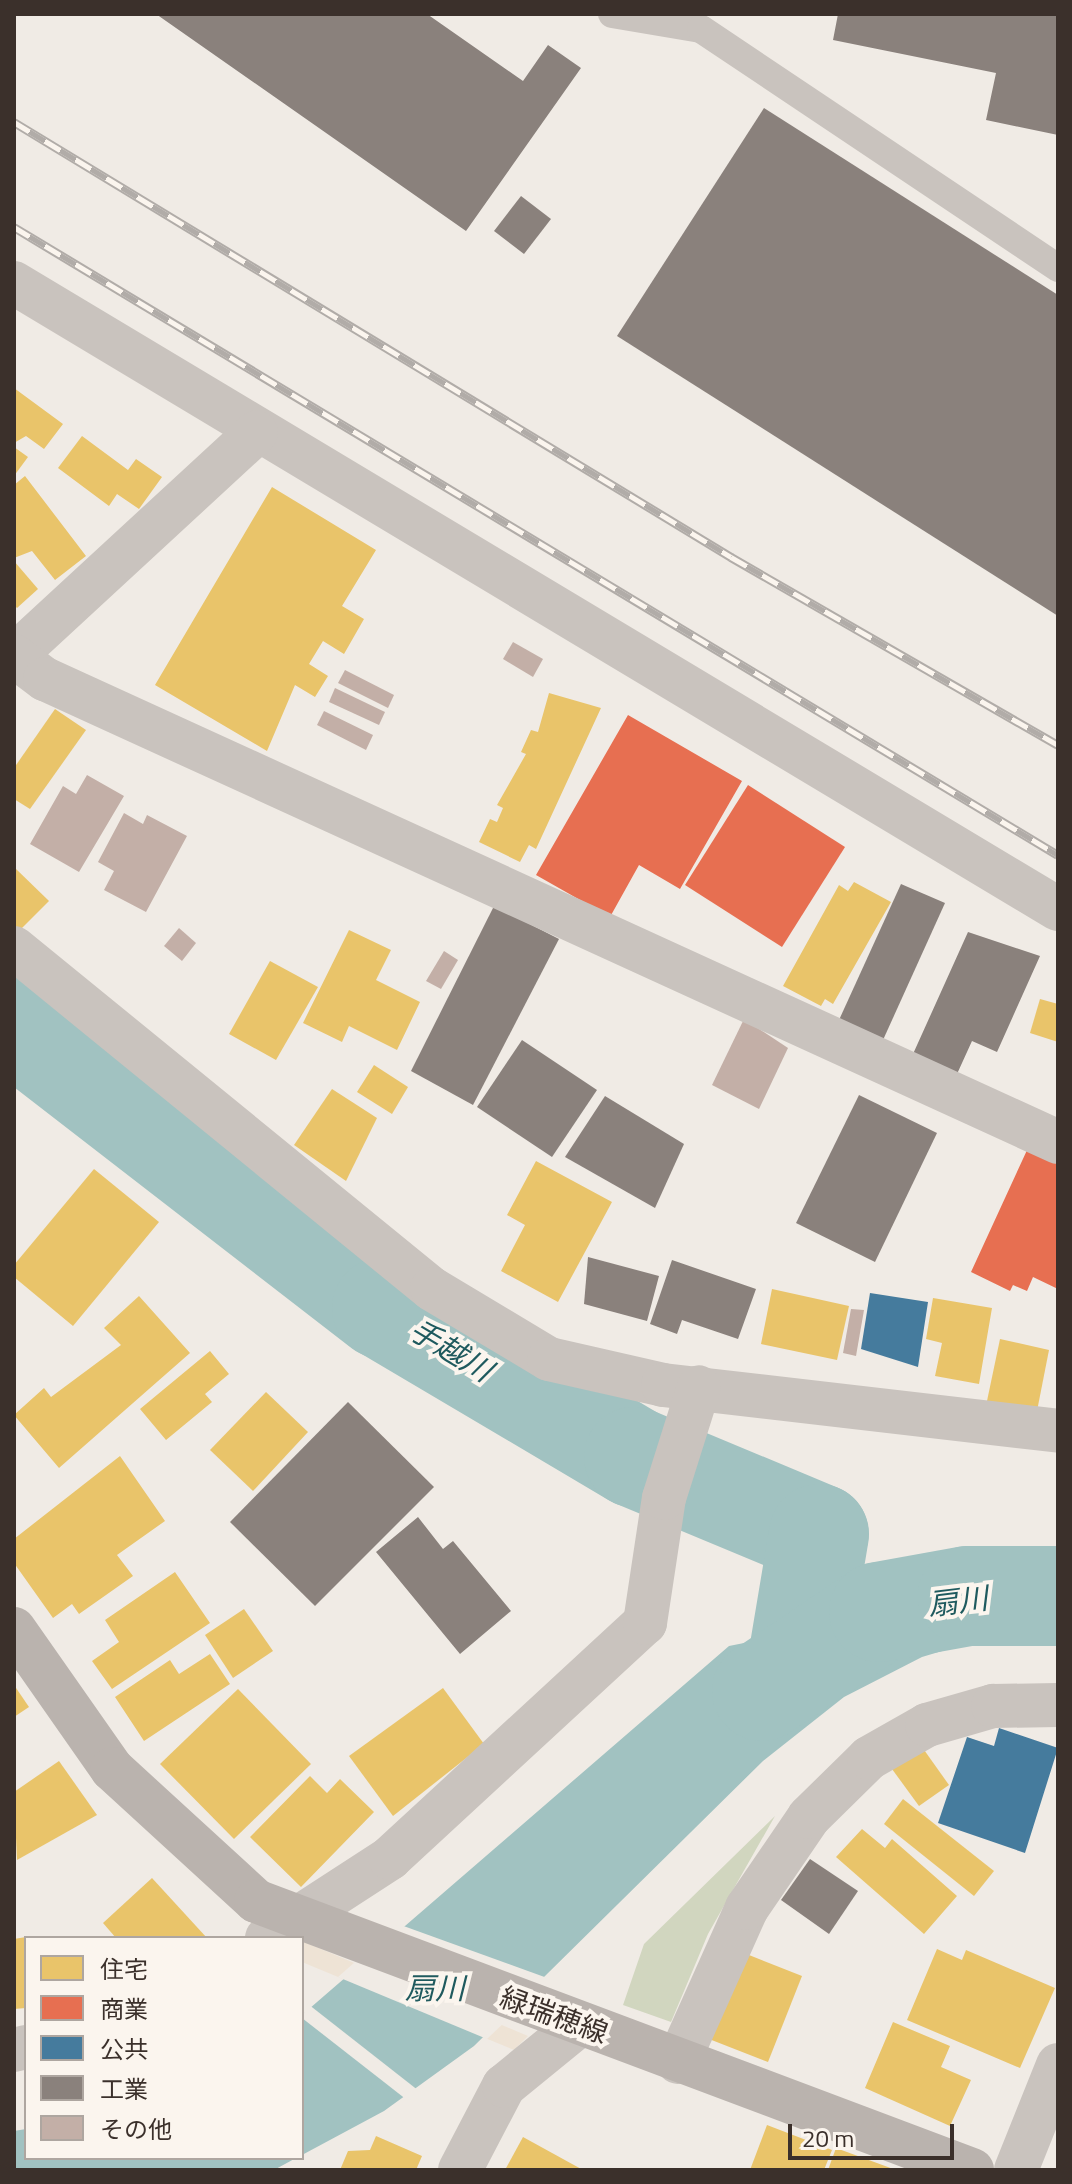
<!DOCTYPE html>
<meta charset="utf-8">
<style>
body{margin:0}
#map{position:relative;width:1072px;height:2184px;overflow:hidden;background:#f0ebe5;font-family:"Titillium Web","Noto Sans JP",sans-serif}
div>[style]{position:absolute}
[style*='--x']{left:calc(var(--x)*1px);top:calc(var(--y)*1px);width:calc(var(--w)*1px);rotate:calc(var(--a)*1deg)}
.green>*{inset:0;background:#d1d6bf}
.plaza>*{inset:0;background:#eee3d5}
.water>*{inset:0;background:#a1c2c1}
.pier>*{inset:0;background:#f0ebe5}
.homes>*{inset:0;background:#e9c46a}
.shops>*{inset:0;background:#e76f51}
.public>*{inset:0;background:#457b9d}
.industry>*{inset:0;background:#8a817c}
.river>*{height:100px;margin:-50px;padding:0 50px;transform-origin:50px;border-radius:50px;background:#a1c2c1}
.building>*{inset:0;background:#c3afa7}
.lane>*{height:28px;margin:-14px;padding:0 14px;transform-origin:14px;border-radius:14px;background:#c9c3be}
.street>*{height:44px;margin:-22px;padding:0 22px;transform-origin:22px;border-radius:22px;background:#c9c3be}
.secondary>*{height:44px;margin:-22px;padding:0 22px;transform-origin:22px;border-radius:22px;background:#bab3ae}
.rail>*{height:9px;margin-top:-4.5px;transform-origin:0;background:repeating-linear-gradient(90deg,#fbf5ee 0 18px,#b1aca8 0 36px);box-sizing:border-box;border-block:2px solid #b1aca8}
span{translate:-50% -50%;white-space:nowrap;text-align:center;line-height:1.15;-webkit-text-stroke:8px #fbf5ee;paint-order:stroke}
.street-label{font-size:28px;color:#3b302b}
.water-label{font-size:30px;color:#1f5a5e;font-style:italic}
.frame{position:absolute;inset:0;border:16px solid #3b302b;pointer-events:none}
.legend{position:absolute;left:24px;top:1936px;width:280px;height:224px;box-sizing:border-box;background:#fbf5ee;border:2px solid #aea6a0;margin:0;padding:10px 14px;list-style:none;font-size:24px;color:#3b302b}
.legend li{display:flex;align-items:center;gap:16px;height:40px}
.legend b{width:40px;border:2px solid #aea6a0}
.scale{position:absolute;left:788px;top:2124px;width:166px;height:36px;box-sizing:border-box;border:4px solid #3b302b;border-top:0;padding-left:10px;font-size:24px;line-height:28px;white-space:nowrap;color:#3b302b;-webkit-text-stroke:6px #fbf5ee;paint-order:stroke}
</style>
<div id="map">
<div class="green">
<div style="clip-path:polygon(775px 1816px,708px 1934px,671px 2022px,623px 2005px,644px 1944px)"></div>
</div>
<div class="plaza">
<div style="clip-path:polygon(302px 1941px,528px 2036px,514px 2050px,302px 1962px)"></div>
</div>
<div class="water">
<div style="clip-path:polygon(1058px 1580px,1058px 1628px,1002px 1633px,922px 1657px,844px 1697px,763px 1761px,474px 2046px,384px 2111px,302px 2155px,302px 2015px,729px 1646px)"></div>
<div style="clip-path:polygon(26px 2129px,26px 2158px,296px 2158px,274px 2170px,14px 2170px,14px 2131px)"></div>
</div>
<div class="pier">
<div style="clip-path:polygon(398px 1924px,550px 1979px,487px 2039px,338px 1977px)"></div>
<div style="clip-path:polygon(308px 2004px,419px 2091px,407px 2100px,302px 2018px)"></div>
</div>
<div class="homes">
<div style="clip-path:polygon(14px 388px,63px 424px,44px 449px,26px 436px,14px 443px)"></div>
<div style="clip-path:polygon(82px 436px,128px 470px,136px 459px,162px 477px,139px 509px,117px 494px,109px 506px,58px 468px)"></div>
<div style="clip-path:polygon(14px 447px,28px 457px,14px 476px)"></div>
<div style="clip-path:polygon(25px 476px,86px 556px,55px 580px,32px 551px,14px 558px,14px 485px)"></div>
<div style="clip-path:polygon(272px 487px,376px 550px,342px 606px,364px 619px,344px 654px,323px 641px,309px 664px,328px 676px,315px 697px,295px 685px,267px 751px,155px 685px)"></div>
<div style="clip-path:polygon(14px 561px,38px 589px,17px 608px,14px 605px)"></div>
<div style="clip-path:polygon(549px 693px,601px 708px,536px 849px,529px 845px,520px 862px,479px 842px,490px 819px,497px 822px,503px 808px,497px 805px,526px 754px,521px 752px,531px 730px,538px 732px)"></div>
<div style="clip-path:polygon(55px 709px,86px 730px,30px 809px,14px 799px,14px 768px)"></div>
<div style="clip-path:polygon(14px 867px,49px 901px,16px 934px,14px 932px)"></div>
<div style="clip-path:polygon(854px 882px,891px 902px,833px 1004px,825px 999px,821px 1006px,783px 986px,839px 885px,848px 891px)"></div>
<div style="clip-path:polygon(349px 930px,391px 950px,376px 980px,420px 1002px,397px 1050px,349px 1026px,342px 1042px,303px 1023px)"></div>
<div style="clip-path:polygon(270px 961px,318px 987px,276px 1060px,229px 1034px)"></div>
<div style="clip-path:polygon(1040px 999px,1058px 1004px,1058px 1042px,1030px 1033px)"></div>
<div style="clip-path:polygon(374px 1065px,408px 1087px,392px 1114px,357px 1092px)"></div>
<div style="clip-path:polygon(332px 1089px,377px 1118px,346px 1181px,294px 1145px)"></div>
<div style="clip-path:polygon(536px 1161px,612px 1202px,558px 1302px,501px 1271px,525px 1225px,507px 1215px)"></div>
<div style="clip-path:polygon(94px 1169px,159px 1222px,73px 1326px,14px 1277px,14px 1265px)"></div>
<div style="clip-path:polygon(772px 1289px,849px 1306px,837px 1360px,761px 1344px)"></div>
<div style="clip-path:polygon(139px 1296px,190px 1353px,59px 1468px,14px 1415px,44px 1388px,51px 1397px,121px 1345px,104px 1328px)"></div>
<div style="clip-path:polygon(933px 1298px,992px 1308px,979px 1384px,935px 1376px,942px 1343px,926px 1339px)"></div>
<div style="clip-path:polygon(1000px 1339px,1049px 1350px,1037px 1411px,987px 1401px)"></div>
<div style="clip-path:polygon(210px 1351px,229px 1374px,205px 1394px,212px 1402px,166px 1440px,140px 1409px)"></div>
<div style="clip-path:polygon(266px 1392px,308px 1432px,253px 1491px,210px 1450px)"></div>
<div style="clip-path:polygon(120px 1456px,165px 1521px,117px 1555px,133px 1576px,79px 1614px,72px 1604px,53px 1618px,14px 1563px,14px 1539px)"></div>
<div style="clip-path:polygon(175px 1572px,210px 1623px,112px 1689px,92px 1661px,119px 1642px,105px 1620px)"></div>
<div style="clip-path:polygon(244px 1609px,273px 1651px,233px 1678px,205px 1635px)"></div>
<div style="clip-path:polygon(210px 1654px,230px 1684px,144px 1741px,115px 1697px,170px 1660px,179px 1674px)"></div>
<div style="clip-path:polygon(14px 1685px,29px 1707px,14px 1717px)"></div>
<div style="clip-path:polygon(443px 1688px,484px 1744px,393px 1816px,349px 1756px)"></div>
<div style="clip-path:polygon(238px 1689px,311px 1764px,234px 1839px,160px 1764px)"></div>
<div style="clip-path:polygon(922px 1747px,949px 1785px,919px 1806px,892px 1769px)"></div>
<div style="clip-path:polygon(59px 1761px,97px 1815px,17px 1860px,14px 1792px)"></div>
<div style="clip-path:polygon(310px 1776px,327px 1793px,340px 1779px,374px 1812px,301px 1887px,250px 1837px)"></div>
<div style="clip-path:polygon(903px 1799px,994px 1871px,974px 1896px,884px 1824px)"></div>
<div style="clip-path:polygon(862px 1829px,885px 1848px,892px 1839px,957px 1896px,924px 1934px,836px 1857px)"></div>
<div style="clip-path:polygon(152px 1878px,207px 1938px,116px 1938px,103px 1923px)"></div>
<div style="clip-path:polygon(26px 1937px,26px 2008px,14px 2009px,14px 1939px)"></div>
<div style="clip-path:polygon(937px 1949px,962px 1960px,966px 1950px,1055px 1988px,1020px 2068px,907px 2020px)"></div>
<div style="clip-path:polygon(744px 1953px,802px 1976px,768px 2062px,709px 2039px)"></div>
<div style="clip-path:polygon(893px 2022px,950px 2046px,941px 2067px,971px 2080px,950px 2126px,865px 2088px)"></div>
<div style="clip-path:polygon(767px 2125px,832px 2150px,824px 2170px,750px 2170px)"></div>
<div style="clip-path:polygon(376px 2136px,422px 2156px,416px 2170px,340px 2170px,348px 2151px,370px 2150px)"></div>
<div style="clip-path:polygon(523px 2137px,583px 2170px,505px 2170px)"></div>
<div style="clip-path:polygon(836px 2148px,896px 2170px,828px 2170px)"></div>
</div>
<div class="shops">
<div style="clip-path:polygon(628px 715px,742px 781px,680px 889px,639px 865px,610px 917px,536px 875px)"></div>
<div style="clip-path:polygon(748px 785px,845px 847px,782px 947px,685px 885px)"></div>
<div style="clip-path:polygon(1028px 1148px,1058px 1162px,1058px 1289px,1033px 1277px,1027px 1291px,1013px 1285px,1010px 1291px,971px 1272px)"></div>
</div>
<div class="public">
<div style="clip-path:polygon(870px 1293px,928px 1302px,918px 1367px,861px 1349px)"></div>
<div style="clip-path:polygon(999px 1728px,1058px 1748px,1025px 1853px,938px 1823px,967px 1737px,994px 1746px)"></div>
</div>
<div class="industry">
<div style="clip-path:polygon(156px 14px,427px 14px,523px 81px,548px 45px,581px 68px,466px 231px)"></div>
<div style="clip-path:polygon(838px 14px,1058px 14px,1058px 135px,986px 120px,996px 73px,833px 40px)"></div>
<div style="clip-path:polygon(764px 108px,1058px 295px,1058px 616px,617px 336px)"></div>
<div style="clip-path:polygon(521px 196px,551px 219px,524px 254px,494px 231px)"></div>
<div style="clip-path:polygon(901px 884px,945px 903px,883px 1040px,839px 1020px)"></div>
<div style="clip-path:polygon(494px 906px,559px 939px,473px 1105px,411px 1071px)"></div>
<div style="clip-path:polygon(968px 932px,1040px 956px,997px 1052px,972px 1041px,957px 1074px,913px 1054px)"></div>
<div style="clip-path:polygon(522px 1040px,597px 1090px,552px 1157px,477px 1107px)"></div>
<div style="clip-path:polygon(859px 1095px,937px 1133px,875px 1262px,796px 1223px)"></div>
<div style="clip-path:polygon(605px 1096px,684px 1144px,655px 1208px,565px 1157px)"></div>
<div style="clip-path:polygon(588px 1257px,659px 1276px,647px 1321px,584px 1304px)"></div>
<div style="clip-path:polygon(672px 1260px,756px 1289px,738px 1339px,682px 1320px,677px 1334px,650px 1324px)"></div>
<div style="clip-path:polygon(348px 1402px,434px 1487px,315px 1606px,230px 1522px)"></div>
<div style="clip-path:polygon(418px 1517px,443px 1549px,453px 1541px,511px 1611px,460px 1654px,376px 1552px)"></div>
<div style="clip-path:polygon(810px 1859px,858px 1891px,829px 1934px,781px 1900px)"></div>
</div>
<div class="river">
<div style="--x:14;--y:1024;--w:465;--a:37.7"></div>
<div style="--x:382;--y:1308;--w:293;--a:30.6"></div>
<div style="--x:634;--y:1457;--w:200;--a:22.6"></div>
<div style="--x:819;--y:1534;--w:134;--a:99.5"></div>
<div style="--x:762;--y:1691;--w:141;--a:-34"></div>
<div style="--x:879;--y:1612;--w:90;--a:-10.2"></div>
<div style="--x:968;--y:1596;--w:90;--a:0"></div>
</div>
<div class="building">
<div style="clip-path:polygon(513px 642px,543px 659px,533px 677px,503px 659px)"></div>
<div style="clip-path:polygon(345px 670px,394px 695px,388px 708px,338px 683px)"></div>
<div style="clip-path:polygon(335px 688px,385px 712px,379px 725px,329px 702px)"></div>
<div style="clip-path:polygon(324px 711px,373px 735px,366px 750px,317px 725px)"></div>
<div style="clip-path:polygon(87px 775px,124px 796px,79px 872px,30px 844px,63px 786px,76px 794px)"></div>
<div style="clip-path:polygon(124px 813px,143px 824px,147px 815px,187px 836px,146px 912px,104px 890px,114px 871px,98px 862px)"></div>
<div style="clip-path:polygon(179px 928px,196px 943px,182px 961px,164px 946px)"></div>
<div style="clip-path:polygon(444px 951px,458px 960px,441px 989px,426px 981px)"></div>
<div style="clip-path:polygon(744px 1019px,788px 1048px,759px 1109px,712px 1085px)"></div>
<div style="clip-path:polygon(851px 1309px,864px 1310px,856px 1356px,843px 1353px)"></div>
</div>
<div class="lane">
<div style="--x:612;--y:14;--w:90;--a:9.6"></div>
<div style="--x:701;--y:29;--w:430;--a:33.8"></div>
</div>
<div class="street">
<div style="--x:14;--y:283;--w:1217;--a:30.95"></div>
<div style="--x:15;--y:655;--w:328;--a:-42.7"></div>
<div style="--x:14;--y:656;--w:39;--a:37"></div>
<div style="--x:45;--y:679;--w:1114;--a:24.56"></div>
<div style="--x:14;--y:948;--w:539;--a:39.21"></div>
<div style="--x:432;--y:1289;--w:136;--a:30.9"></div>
<div style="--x:549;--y:1359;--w:117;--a:12.8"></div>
<div style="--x:663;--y:1385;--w:398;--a:6.6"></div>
<div style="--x:267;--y:1938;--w:147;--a:-33"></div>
<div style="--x:390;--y:1858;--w:347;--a:-42.7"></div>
<div style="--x:645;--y:1623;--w:126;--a:-81.4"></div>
<div style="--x:664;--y:1498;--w:116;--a:-72.5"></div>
<div style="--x:14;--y:2050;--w:12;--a:-14"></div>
<div style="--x:678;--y:2062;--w:169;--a:-65.9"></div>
<div style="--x:747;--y:1908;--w:110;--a:-55.7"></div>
<div style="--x:809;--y:1817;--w:84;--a:-44.5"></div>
<div style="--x:869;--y:1758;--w:67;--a:-29.6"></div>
<div style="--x:927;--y:1725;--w:69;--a:-16.1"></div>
<div style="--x:993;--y:1706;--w:65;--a:-0.9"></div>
<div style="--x:460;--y:2170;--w:95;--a:-62.4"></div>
<div style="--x:504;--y:2086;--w:98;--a:-39.2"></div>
<div style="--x:1016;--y:2170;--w:113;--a:-68.2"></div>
</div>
<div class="secondary">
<div style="--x:14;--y:1629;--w:171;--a:55"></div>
<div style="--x:112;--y:1769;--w:195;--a:42.5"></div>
<div style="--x:256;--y:1901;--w:765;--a:20.59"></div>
</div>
<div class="rail">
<div style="--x:14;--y:122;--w:839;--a:31.24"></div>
<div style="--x:731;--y:557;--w:377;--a:29.9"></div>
<div style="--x:14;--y:227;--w:1218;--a:31.03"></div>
</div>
<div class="street-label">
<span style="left:554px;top:2015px;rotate:20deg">緑瑞穂線</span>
</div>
<div class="water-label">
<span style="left:451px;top:1350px;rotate:31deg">手越川</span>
<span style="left:958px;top:1601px;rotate:-7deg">扇川</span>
<span style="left:435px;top:1988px">扇川</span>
</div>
<div class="frame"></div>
<ul class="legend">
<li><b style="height:22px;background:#e9c46a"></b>住宅</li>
<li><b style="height:22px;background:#e76f51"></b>商業</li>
<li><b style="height:22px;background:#457b9d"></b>公共</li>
<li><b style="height:22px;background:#8a817c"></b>工業</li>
<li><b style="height:22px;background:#c3afa7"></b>その他</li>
</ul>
<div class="scale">20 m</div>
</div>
